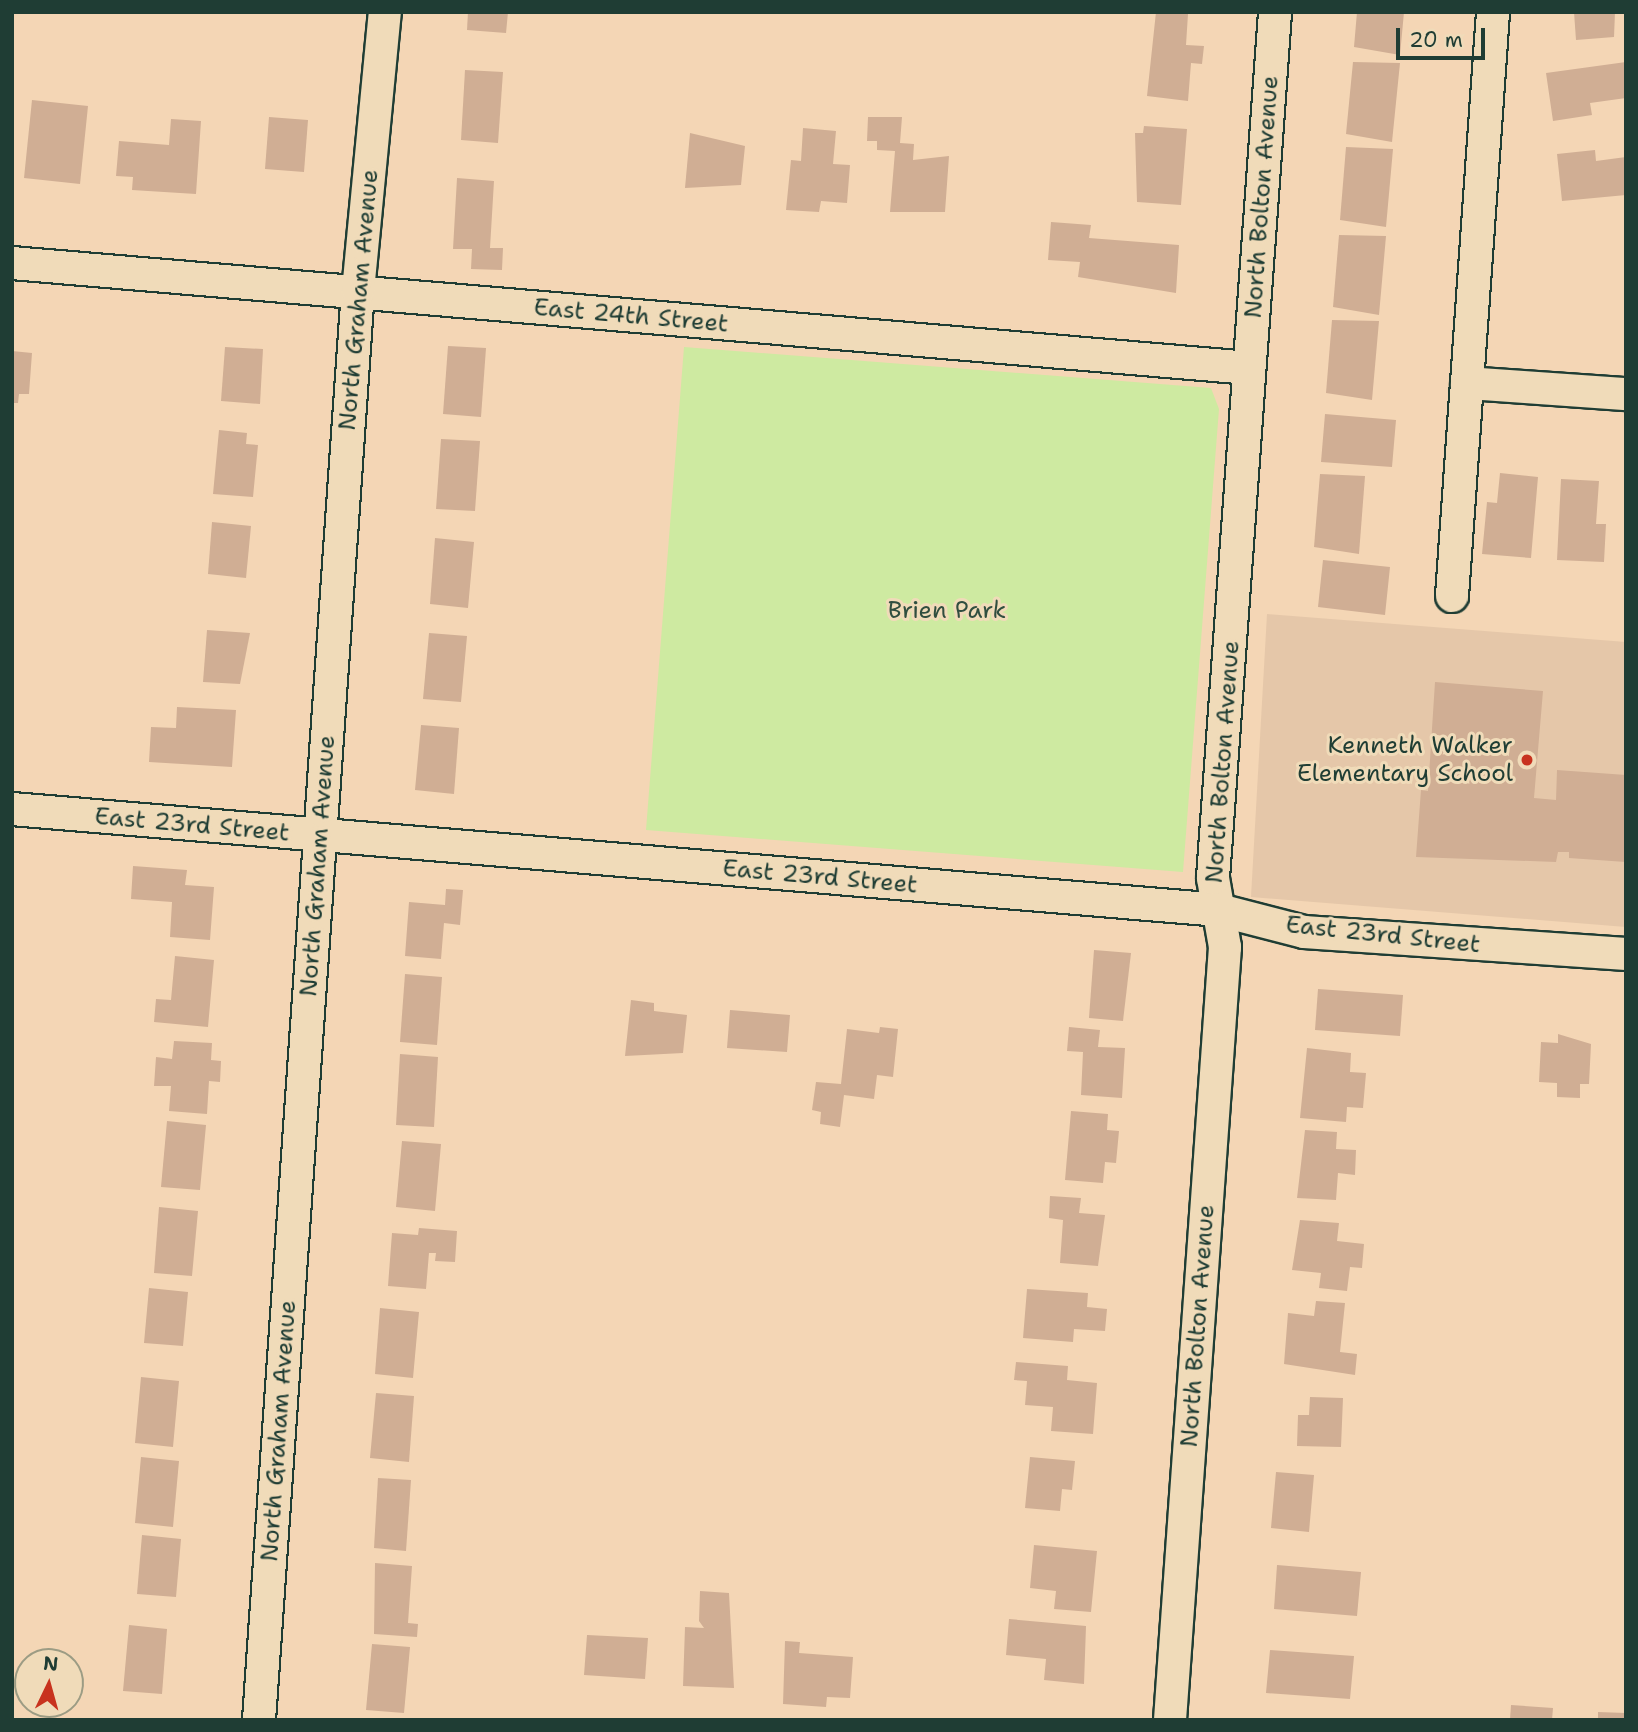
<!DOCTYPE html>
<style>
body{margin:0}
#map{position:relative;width:1638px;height:1732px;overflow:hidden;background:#f4d6b5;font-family:"Shantell Sans",sans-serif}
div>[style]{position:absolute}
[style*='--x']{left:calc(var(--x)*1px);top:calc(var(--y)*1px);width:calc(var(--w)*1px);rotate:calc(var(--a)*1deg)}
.built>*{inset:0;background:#e5c7a9}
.green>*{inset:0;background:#ceeaa1}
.building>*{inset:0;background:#d0ae94}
.roads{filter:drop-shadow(2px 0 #1f3d34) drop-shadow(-2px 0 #1f3d34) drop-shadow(0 2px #1f3d34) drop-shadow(0 -2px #1f3d34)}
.minor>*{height:32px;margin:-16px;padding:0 16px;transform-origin:16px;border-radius:16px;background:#f0dbb9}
.dots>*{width:19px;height:19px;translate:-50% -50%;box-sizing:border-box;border:4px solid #f0dbb9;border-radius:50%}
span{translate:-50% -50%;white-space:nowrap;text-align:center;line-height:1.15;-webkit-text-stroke:6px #f0dbb9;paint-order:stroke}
.street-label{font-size:24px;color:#1f3d34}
.park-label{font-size:24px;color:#304e3f}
.poi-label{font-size:24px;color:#1f3d34}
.right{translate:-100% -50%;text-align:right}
.frame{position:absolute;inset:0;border:14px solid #1f3d34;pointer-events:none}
.north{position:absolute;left:14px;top:1648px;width:70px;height:70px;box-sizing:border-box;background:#f0dbb9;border:2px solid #9c9c84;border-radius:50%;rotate:5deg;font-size:19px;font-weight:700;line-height:28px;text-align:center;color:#1f3d34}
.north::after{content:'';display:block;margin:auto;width:24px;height:32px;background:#c8321e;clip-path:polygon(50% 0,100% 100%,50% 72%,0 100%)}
.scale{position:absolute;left:1396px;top:28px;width:89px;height:32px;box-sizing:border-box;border:4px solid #1f3d34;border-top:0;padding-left:9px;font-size:21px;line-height:24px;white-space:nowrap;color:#1f3d34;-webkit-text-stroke:5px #f0dbb9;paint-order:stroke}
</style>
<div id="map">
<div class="built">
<div style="clip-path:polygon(1267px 614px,1626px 642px,1626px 927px,1251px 897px)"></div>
</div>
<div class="green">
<div style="clip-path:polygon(684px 347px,1211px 388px,1219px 409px,1183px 872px,646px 830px)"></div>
</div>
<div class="building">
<div style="clip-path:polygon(468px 12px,508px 12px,506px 33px,467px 30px)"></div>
<div style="clip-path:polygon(1156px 12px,1188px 14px,1186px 45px,1204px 46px,1202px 64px,1191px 63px,1188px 101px,1147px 96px)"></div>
<div style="clip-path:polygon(1357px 12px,1404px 12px,1400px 55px,1354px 47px)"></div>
<div style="clip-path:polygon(1574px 12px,1615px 12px,1614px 37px,1576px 40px)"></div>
<div style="clip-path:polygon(1353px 62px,1400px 63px,1392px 142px,1346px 134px)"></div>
<div style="clip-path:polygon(1626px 62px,1626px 98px,1590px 103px,1592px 115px,1553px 121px,1546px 73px)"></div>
<div style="clip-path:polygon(465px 70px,503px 72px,498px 143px,461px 140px)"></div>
<div style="clip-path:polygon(32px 100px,88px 106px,80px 184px,24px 178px)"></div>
<div style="clip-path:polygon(269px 117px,308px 120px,304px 172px,265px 169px)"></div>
<div style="clip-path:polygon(868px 117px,902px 117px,900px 143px,914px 144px,913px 160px,949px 156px,945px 212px,890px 212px,895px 151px,877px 150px,877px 141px,867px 141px)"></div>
<div style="clip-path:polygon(171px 119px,201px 121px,196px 194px,132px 190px,133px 177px,116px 176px,119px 141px,169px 145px)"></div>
<div style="clip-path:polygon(1144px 126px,1187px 129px,1181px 205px,1137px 202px,1135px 133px,1143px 133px)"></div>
<div style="clip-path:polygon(803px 128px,836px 131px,833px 164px,850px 165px,847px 203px,821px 201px,819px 212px,786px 210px,791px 160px,801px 161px)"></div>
<div style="clip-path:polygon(690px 133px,745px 146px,741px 185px,685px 188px)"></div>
<div style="clip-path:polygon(1346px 147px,1393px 149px,1386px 227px,1340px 220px)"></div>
<div style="clip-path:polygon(1595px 150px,1596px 161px,1626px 157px,1626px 195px,1562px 201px,1557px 154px)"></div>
<div style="clip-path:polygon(457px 178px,494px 181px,490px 248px,503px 248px,502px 270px,471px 269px,472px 249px,453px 249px)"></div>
<div style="clip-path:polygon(1051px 222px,1091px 225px,1089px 238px,1179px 245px,1176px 293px,1078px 277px,1080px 262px,1048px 260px)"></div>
<div style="clip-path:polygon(1339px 235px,1386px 236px,1379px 315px,1333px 307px)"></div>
<div style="clip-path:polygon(1332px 320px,1379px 321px,1372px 400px,1326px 393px)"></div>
<div style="clip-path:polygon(448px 346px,486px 348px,481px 417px,443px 414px)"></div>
<div style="clip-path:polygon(225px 347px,263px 349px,260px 404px,221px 401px)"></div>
<div style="clip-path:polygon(12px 351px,32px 353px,29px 394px,19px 394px,18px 403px,12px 403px)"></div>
<div style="clip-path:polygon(1325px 414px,1396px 420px,1392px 467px,1321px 462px)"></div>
<div style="clip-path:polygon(219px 430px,247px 433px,246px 444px,258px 445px,253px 497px,213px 494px)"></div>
<div style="clip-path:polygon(441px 439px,480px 441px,475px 511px,436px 509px)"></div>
<div style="clip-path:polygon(1500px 473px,1538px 477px,1531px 558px,1482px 554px,1487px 502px,1497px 503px)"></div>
<div style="clip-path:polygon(1320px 474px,1365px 476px,1359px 554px,1314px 547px)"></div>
<div style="clip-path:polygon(1561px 479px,1599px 481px,1596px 524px,1606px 524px,1604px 562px,1557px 560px)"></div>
<div style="clip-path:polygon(212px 522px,251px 526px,246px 578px,208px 574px)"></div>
<div style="clip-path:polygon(435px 538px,474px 542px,468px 608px,430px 604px)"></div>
<div style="clip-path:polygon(1323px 560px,1390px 567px,1385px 615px,1318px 607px)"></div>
<div style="clip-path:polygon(207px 630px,250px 633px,240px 684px,203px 682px)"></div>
<div style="clip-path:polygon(429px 633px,467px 636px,461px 702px,423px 699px)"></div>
<div style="clip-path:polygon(1435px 682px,1543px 691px,1534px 798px,1556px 800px,1557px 770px,1626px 775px,1626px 862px,1569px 858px,1569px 852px,1558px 852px,1556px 862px,1416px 857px,1421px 790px,1428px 791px)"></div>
<div style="clip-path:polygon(177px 707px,236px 710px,232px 767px,149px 762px,151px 727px,176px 728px)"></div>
<div style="clip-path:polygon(421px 725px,459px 728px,454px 794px,415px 790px)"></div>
<div style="clip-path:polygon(133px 866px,187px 870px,185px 885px,214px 887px,210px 940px,170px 937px,172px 902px,131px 899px)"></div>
<div style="clip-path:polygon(446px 889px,463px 890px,460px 925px,444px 923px,441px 959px,405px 956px,409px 902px,445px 905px)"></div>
<div style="clip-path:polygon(1094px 950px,1131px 953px,1123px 1021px,1089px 1018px)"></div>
<div style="clip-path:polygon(175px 956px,214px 960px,208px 1027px,154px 1022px,156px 999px,171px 1000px)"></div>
<div style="clip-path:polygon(405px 974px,442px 977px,437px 1045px,400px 1042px)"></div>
<div style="clip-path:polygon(1318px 989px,1403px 995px,1400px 1036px,1315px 1030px)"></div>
<div style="clip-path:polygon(631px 1000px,654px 1003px,654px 1011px,687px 1015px,683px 1053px,625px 1056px)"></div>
<div style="clip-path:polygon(730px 1010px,790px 1015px,787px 1052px,727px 1048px)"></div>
<div style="clip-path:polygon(880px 1027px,898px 1029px,893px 1077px,877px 1075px,874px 1099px,844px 1095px,840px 1127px,820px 1124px,821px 1112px,812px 1110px,816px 1082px,841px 1084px,847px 1029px,879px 1033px)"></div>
<div style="clip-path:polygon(1069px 1027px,1100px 1030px,1098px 1047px,1125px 1048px,1122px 1098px,1081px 1095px,1083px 1052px,1067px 1051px)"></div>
<div style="clip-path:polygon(1558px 1034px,1591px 1044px,1589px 1084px,1580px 1084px,1580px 1098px,1557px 1097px,1557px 1083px,1539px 1082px,1541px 1042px,1558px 1043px)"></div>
<div style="clip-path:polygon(174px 1041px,212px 1043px,211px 1060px,221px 1061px,220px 1082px,209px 1081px,207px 1114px,169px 1111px,171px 1086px,154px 1086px,156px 1057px,172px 1059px)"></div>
<div style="clip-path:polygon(1307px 1048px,1351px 1053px,1350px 1072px,1366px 1073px,1363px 1108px,1347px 1107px,1346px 1122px,1300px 1118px)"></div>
<div style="clip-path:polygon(400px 1054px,438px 1057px,434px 1127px,396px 1125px)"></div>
<div style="clip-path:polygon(1071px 1111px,1108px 1114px,1107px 1130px,1119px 1131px,1116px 1163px,1105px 1162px,1103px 1183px,1065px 1180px)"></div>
<div style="clip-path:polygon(167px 1121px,206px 1125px,200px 1190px,161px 1187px)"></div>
<div style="clip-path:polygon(1305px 1130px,1337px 1132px,1336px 1149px,1356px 1150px,1355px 1175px,1338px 1173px,1336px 1200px,1297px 1198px)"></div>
<div style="clip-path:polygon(402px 1141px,441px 1144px,435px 1211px,396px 1207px)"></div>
<div style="clip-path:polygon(1050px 1196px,1081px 1198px,1079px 1213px,1105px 1215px,1098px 1266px,1060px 1263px,1063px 1220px,1049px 1218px)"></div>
<div style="clip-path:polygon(159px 1207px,198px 1211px,192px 1276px,154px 1273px)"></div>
<div style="clip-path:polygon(1300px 1220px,1339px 1223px,1337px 1241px,1364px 1244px,1362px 1268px,1350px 1267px,1347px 1291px,1319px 1288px,1321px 1273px,1292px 1270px)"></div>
<div style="clip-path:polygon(419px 1228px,457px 1231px,455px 1262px,435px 1261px,436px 1253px,429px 1253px,426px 1289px,388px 1286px,392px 1233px,418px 1235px)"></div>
<div style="clip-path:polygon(149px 1288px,188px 1292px,183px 1346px,144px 1343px)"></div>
<div style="clip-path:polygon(1027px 1289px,1088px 1293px,1087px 1307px,1107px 1309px,1105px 1331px,1074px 1329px,1073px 1342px,1023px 1338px)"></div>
<div style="clip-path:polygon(1316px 1301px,1345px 1303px,1340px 1352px,1357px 1354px,1355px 1375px,1284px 1364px,1288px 1313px,1314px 1316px)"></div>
<div style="clip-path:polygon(380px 1308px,419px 1312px,413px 1378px,375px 1374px)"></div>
<div style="clip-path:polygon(1016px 1362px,1068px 1366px,1067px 1380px,1097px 1383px,1093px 1434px,1051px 1431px,1053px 1407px,1025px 1405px,1027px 1381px,1014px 1380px)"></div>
<div style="clip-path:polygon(141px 1377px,179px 1381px,173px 1447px,135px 1443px)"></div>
<div style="clip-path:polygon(376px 1393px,414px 1396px,409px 1462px,370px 1458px)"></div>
<div style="clip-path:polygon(1310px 1397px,1343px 1398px,1341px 1447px,1297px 1446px,1298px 1415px,1309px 1415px)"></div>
<div style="clip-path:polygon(141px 1457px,179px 1461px,173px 1527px,135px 1523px)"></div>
<div style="clip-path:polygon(1030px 1457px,1075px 1461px,1072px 1490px,1062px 1489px,1060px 1511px,1025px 1508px)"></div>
<div style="clip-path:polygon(1276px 1472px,1314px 1475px,1309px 1532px,1271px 1528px)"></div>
<div style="clip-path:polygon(378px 1478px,411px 1480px,406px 1551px,374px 1548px)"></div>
<div style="clip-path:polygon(142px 1535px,181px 1539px,176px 1597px,137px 1594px)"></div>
<div style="clip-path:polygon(1034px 1545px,1097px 1551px,1091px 1612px,1054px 1609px,1056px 1591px,1030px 1588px)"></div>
<div style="clip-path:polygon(375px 1563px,412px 1566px,408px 1623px,418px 1624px,417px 1637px,374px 1634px)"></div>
<div style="clip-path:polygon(1277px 1565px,1361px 1572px,1357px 1616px,1274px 1609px)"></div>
<div style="clip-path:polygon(700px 1591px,729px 1593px,734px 1688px,683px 1686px,685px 1627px,704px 1628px,699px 1621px)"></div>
<div style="clip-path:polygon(1009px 1619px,1086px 1626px,1084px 1684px,1044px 1680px,1046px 1659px,1006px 1655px)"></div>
<div style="clip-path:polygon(129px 1625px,167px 1629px,162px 1694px,123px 1691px)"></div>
<div style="clip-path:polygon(587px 1635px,648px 1638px,645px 1679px,584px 1675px)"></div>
<div style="clip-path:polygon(785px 1641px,800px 1642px,799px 1653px,853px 1657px,850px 1698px,827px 1697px,826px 1707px,783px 1704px)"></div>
<div style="clip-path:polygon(372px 1644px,410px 1647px,404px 1713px,366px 1710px)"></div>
<div style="clip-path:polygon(1270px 1650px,1354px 1656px,1350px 1699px,1266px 1693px)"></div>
<div style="clip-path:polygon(1511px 1705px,1553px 1708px,1552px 1720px,1510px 1720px)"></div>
<div style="clip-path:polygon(1598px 1712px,1626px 1713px,1626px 1720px,1598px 1720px)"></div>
</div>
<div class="roads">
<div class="minor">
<div style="--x:12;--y:263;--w:1242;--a:4.85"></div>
<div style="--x:1467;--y:383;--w:159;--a:4"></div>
<div style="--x:1452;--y:596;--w:585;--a:-85.98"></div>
<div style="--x:12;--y:809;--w:1211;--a:4.78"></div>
<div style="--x:1219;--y:910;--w:88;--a:14.5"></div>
<div style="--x:1304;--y:932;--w:323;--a:3.9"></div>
<div style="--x:259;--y:1720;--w:1432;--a:-86.04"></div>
<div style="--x:358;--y:291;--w:280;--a:-84.5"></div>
<div style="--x:1170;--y:1720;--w:775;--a:-85.93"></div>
<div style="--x:1225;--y:947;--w:70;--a:-99.9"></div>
<div style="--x:1213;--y:878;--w:868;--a:-85.9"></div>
</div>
</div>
<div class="dots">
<div style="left:1527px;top:760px;background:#c8321e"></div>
</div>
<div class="street-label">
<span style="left:1262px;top:197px;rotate:-86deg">North Bolton Avenue</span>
<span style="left:359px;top:300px;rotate:-85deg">North Graham Avenue</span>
<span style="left:631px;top:316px;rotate:5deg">East 24th Street</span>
<span style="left:1223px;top:762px;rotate:-86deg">North Bolton Avenue</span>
<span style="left:192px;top:825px;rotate:5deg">East 23rd Street</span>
<span style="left:318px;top:866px;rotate:-86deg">North Graham Avenue</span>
<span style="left:820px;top:877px;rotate:5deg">East 23rd Street</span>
<span style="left:1383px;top:935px;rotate:6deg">East 23rd Street</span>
<span style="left:1198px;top:1326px;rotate:-86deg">North Bolton Avenue</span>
<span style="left:279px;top:1431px;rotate:-86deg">North Graham Avenue</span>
</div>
<div class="park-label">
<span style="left:947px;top:611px">Brien Park</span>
</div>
<div class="poi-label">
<span class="right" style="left:1513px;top:760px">Kenneth Walker<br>Elementary School</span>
</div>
<div class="frame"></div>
<div class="north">N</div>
<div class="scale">20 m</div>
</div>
